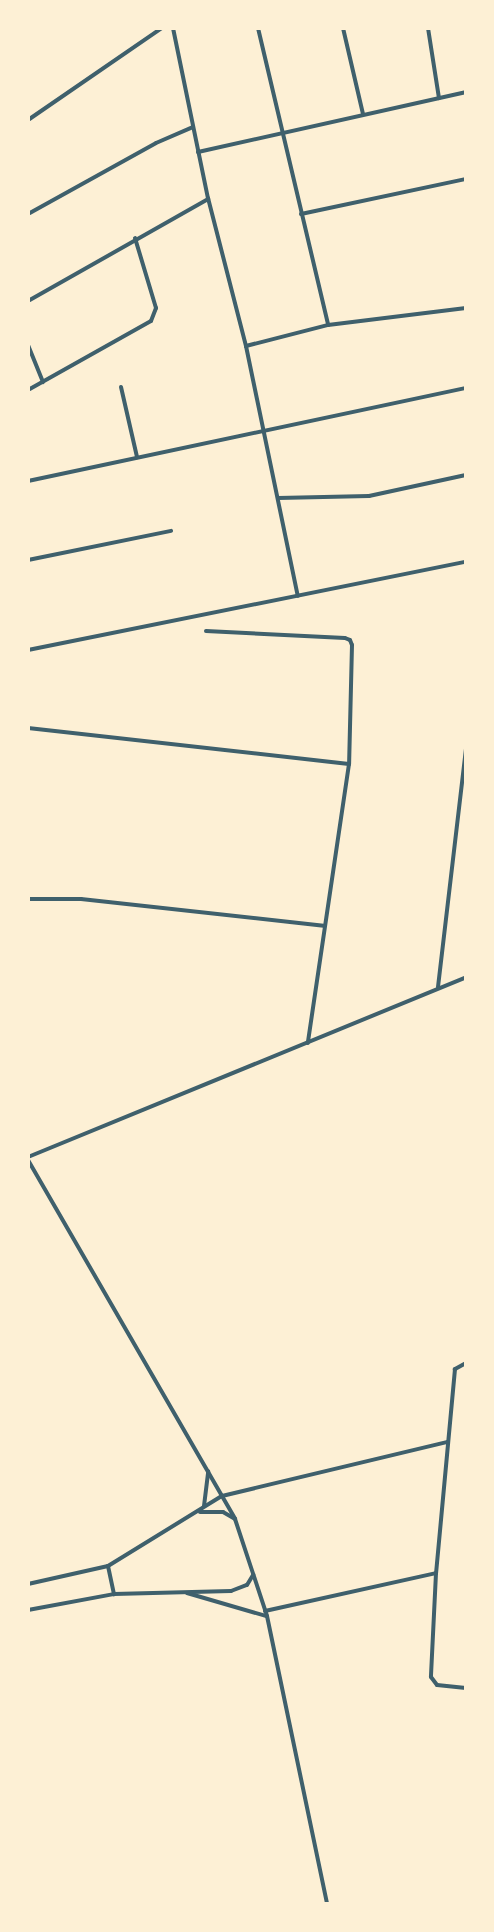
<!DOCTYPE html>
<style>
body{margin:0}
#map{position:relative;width:494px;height:1932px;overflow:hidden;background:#fdf0d5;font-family:"Work Sans",sans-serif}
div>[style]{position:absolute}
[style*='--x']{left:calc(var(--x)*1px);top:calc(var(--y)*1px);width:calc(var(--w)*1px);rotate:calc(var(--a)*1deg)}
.minor>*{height:4px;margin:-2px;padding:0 2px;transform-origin:2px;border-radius:2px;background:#3f606c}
span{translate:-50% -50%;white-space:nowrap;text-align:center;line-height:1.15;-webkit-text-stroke:6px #fdf0d5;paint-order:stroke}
.frame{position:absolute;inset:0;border:30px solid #fdf0d5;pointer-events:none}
</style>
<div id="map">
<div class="minor">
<div style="--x:173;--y:28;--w:174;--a:78.4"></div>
<div style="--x:208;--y:198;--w:153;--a:75.6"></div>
<div style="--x:246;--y:346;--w:255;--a:78.3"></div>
<div style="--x:258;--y:28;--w:305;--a:76.7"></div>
<div style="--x:343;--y:28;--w:88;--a:76.9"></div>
<div style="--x:428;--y:28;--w:71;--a:81.1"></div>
<div style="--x:28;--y:120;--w:163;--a:-34.5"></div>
<div style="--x:198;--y:152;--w:275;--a:-12.6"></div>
<div style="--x:28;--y:214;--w:146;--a:-29"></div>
<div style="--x:156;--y:143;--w:40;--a:-23.4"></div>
<div style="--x:301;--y:214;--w:169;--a:-12"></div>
<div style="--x:28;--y:301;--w:207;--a:-29.5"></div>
<div style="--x:28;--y:345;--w:40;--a:68"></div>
<div style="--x:246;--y:346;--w:85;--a:-14.4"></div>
<div style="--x:328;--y:325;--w:139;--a:-7"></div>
<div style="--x:121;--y:387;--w:72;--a:77.1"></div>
<div style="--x:28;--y:390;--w:141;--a:-29.3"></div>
<div style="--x:151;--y:321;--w:14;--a:-69"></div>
<div style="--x:156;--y:308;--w:73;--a:-106.7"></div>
<div style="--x:28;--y:481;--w:448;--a:-12"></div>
<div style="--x:278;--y:498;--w:91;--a:-1.3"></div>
<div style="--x:369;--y:496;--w:99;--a:-12.2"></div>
<div style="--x:28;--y:560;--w:146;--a:-11.5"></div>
<div style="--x:206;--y:631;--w:139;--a:2.9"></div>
<div style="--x:345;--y:638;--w:5;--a:22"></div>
<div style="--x:350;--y:640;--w:5;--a:68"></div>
<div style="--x:352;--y:645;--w:119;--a:91.4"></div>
<div style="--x:349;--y:764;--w:282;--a:98.4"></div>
<div style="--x:28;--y:650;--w:447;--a:-11.4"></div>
<div style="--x:28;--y:728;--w:323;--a:6.4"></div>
<div style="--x:28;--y:899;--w:53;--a:0"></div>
<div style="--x:81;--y:899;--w:244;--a:6.3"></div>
<div style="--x:438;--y:987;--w:241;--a:-83.3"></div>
<div style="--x:28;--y:1157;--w:474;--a:-22.3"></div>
<div style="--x:28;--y:1160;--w:414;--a:60"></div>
<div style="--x:235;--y:1519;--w:102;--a:71.7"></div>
<div style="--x:267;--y:1616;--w:294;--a:78.2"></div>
<div style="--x:466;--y:1363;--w:13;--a:151"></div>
<div style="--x:455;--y:1369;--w:205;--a:95.3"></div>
<div style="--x:436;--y:1573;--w:104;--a:92.8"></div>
<div style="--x:431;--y:1677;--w:10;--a:53"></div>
<div style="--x:437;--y:1685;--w:29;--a:6"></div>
<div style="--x:204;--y:1506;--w:35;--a:-83"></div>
<div style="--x:200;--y:1512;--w:23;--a:0"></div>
<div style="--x:223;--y:1512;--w:14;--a:30"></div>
<div style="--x:108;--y:1566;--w:29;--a:78"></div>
<div style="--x:28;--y:1584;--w:82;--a:-12.7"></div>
<div style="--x:108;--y:1566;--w:134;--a:-31.6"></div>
<div style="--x:222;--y:1496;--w:231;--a:-13.5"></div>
<div style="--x:187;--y:1593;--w:82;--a:16.2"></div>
<div style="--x:28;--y:1610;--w:87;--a:-10.5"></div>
<div style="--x:114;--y:1594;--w:117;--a:-1.5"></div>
<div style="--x:231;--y:1591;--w:17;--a:-21"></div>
<div style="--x:247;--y:1585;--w:12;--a:-59"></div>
<div style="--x:265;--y:1611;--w:175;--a:-12.5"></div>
</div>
<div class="frame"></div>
</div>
